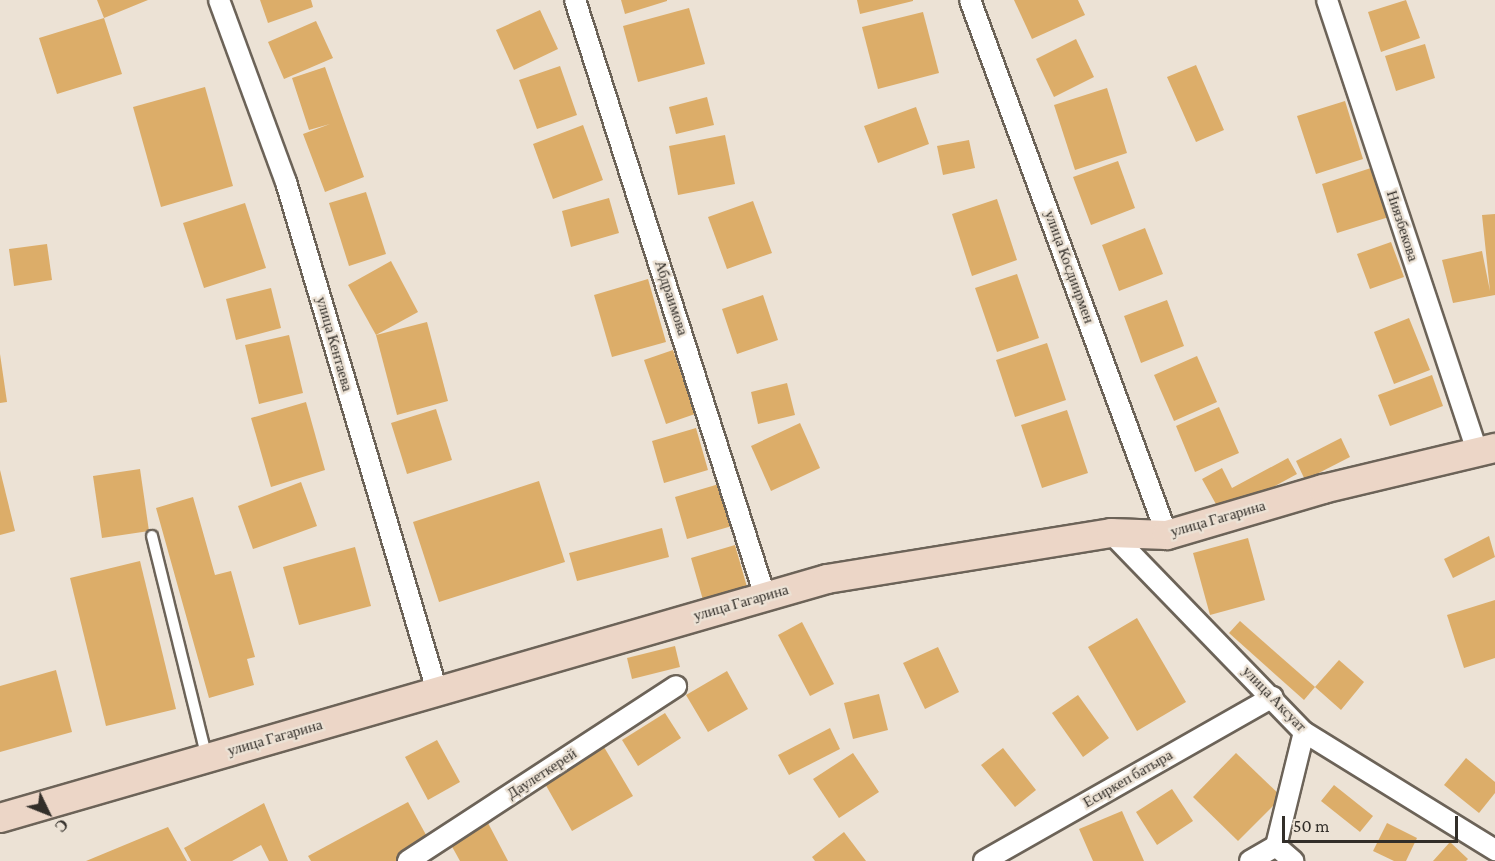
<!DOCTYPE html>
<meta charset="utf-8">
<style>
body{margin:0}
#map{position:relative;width:1495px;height:861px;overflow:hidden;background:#ece2d5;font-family:"Crimson Pro",serif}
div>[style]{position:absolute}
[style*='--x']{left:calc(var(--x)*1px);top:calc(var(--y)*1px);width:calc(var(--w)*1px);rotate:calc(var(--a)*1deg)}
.building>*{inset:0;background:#dcad69}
.roads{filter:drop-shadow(2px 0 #6c6358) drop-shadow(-2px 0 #6c6358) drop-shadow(0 2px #6c6358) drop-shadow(0 -2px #6c6358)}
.service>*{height:10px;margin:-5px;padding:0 5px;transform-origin:5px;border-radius:5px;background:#fff}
.minor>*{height:20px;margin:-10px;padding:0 10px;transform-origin:10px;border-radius:10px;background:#fff}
.secondary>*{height:28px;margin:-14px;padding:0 14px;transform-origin:14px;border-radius:14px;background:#ecd6c7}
span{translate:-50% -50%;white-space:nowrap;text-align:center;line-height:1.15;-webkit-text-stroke:4.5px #ece2d5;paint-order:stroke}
.street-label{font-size:15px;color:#322e29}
.north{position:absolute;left:18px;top:783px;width:60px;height:60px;-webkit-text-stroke:4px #ece2d5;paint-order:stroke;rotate:133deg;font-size:16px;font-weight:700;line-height:24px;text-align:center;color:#322e29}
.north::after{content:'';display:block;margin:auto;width:21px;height:27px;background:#322e29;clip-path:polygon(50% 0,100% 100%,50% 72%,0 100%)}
.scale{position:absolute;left:1282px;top:816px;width:176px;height:27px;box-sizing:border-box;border:3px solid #322e29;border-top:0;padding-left:8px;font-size:18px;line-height:21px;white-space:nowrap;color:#322e29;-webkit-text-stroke:4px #ece2d5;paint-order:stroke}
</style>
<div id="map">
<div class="building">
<div style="clip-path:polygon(97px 0,148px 0,104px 18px,122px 74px,57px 94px,39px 38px,104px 18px)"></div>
<div style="clip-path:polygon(260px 0,311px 0,313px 7px,268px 23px)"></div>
<div style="clip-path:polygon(621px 0,667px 0,667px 1px,625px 14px)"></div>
<div style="clip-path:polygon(857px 0,913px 0,913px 1px,860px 14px)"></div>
<div style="clip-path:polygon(1014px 0,1078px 0,1085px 15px,1032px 39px)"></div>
<div style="clip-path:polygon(1406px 0,1420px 38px,1381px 52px,1368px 12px)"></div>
<div style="clip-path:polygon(689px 8px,705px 64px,638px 82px,623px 26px)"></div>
<div style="clip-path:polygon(540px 10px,558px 49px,514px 70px,496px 30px)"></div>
<div style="clip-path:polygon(923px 12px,939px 73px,878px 89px,862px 27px)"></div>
<div style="clip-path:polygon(316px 21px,333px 58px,284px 79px,268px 42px)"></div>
<div style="clip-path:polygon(1076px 39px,1094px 77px,1054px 97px,1036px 59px)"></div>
<div style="clip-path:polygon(1425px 44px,1435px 78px,1396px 91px,1385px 56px)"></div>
<div style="clip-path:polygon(1196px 65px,1224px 130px,1196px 142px,1167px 77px)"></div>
<div style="clip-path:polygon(560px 66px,577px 115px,537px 129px,519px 80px)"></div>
<div style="clip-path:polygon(325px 67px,364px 177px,325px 192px,303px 134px,330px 124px,309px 130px,292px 78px)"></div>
<div style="clip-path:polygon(205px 87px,233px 186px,161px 207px,133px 107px)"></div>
<div style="clip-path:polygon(1107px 88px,1127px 153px,1075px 170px,1054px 105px)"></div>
<div style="clip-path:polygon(707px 97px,714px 125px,676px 134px,669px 107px)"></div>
<div style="clip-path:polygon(1345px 101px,1363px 159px,1316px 174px,1297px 116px)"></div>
<div style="clip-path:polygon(916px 107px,929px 144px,878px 163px,864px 126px)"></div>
<div style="clip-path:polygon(583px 125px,603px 180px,553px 199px,533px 144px)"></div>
<div style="clip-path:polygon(725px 135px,735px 184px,678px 195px,669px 146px)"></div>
<div style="clip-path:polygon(969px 140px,975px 168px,943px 175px,937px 146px)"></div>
<div style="clip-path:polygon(1118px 161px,1135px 208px,1091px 225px,1073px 177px)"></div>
<div style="clip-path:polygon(1374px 167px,1389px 217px,1337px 233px,1322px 184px)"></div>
<div style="clip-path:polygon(366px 192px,386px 254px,349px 266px,329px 203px)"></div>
<div style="clip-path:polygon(609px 198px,619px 233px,571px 247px,562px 211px)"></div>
<div style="clip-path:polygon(997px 199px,1017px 260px,972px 276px,952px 214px)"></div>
<div style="clip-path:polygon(753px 201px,772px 253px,727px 269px,708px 217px)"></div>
<div style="clip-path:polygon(245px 203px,266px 268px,204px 288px,183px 223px)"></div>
<div style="clip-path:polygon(1495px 214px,1495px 295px,1453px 303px,1442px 260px,1482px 251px,1490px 291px,1482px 215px)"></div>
<div style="clip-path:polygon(1145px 228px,1163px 274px,1119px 291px,1102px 245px)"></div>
<div style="clip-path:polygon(1391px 242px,1404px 277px,1370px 289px,1357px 254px)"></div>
<div style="clip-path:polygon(47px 244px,52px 280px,14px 286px,9px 249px)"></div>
<div style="clip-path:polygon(391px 261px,418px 312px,376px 335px,348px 285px)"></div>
<div style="clip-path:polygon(1017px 274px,1039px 338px,997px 352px,975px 288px)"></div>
<div style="clip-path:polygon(648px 279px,666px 342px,612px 357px,594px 295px)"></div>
<div style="clip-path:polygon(271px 288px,281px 328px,236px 340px,226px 299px)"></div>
<div style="clip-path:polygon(763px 295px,778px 340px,737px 354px,722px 309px)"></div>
<div style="clip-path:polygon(1167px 300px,1184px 346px,1141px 363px,1124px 316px)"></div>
<div style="clip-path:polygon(1409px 318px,1430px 370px,1394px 384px,1374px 332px)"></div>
<div style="clip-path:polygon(427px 322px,448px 401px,397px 415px,376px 335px)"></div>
<div style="clip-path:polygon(289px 335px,303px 393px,259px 404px,245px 345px)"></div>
<div style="clip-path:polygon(1047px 343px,1066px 400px,1015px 417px,996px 360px)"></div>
<div style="clip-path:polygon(673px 350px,695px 414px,666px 424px,644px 360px)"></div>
<div style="clip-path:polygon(0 354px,7px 402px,0 403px)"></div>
<div style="clip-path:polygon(1197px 356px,1217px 402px,1174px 421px,1154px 375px)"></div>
<div style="clip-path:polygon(1432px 375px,1443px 406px,1390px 426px,1378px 395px)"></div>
<div style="clip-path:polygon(787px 383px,795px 415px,758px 424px,751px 392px)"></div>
<div style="clip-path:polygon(306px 402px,325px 470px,271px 487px,251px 418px)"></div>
<div style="clip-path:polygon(1219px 407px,1239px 453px,1195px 472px,1176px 426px)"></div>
<div style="clip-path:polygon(436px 409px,452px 460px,407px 474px,391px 423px)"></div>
<div style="clip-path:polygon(1067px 410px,1088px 473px,1042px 488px,1021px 425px)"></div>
<div style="clip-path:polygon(800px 423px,820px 468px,771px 491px,751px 446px)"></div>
<div style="clip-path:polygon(696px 428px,708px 470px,664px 483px,652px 441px)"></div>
<div style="clip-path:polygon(1341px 438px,1350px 457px,1305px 480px,1296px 461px)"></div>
<div style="clip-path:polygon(1288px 458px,1297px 474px,1222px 515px,1202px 479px,1222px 468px,1232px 488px)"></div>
<div style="clip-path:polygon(140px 469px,149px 531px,102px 538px,93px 476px)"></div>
<div style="clip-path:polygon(0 470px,15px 531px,0 535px)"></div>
<div style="clip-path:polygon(539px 481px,565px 562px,439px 602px,413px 522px)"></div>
<div style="clip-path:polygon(301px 482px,317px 526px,253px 549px,238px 506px)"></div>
<div style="clip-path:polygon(719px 484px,732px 526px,687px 539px,675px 497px)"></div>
<div style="clip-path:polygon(193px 497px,215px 575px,231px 571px,255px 657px,247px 659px,254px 685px,209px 698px,156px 508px)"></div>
<div style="clip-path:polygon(662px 528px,669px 557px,577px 581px,569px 553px)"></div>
<div style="clip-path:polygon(1489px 536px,1495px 557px,1453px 578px,1444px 559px)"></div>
<div style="clip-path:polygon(1248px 538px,1265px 600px,1210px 615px,1193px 553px)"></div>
<div style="clip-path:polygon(735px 545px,747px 587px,703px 600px,691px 558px)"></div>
<div style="clip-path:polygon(355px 547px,371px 606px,299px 625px,283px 567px)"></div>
<div style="clip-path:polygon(140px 561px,176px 709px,106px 726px,70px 578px)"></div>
<div style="clip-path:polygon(1495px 600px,1495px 658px,1464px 668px,1447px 615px)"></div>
<div style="clip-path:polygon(1137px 618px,1186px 702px,1137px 731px,1088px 647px)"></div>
<div style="clip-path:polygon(1240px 621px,1315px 687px,1304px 700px,1229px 633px)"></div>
<div style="clip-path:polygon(802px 622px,834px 684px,810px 696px,778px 635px)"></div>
<div style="clip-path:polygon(675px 646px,680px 667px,632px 679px,627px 658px)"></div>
<div style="clip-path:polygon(938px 647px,959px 692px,925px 709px,903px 663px)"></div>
<div style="clip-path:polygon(1339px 660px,1364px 682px,1341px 710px,1315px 687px)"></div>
<div style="clip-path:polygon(56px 670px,72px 732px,0 752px,0 686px)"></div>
<div style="clip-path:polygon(727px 671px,748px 709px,708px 732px,686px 695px)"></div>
<div style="clip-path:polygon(879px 694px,888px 730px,853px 739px,844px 703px)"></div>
<div style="clip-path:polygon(1078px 695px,1109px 738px,1083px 757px,1052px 713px)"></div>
<div style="clip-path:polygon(665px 713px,681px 738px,638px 766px,622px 740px)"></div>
<div style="clip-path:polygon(830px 728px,840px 749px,789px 775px,778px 755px)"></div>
<div style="clip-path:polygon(437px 740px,460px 782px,428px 800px,405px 757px)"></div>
<div style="clip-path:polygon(604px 747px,633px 796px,572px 831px,544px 782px)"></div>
<div style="clip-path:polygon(1003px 748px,1036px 790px,1015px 807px,981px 765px)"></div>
<div style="clip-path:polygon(853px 753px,879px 792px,839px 818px,813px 779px)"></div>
<div style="clip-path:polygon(1236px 753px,1282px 797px,1238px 841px,1193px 797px)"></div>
<div style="clip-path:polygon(1466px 758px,1495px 782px,1495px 793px,1479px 813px,1444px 785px)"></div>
<div style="clip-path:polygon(1334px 785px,1373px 816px,1360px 832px,1321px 801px)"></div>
<div style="clip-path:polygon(1172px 789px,1193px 821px,1157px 845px,1136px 812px)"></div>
<div style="clip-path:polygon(408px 802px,431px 844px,400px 861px,311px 861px,308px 856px)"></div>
<div style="clip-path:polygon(264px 803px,288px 861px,269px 861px,261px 845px,232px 861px,191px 861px,184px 848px)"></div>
<div style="clip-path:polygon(1122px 811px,1144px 861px,1093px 861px,1079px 829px)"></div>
<div style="clip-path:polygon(488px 823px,508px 861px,460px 861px,450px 843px)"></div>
<div style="clip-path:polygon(1387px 823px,1417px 838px,1406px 861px,1394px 861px,1373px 851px)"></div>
<div style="clip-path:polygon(168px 827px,187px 861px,86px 861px)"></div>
<div style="clip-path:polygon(844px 832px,866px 861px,815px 861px,812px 857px)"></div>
<div style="clip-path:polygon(1450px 842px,1468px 859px,1466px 861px,1433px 861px)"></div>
</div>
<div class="roads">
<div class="service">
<div style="--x:152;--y:536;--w:229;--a:76.1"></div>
</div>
<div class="minor">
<div style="--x:219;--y:0;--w:194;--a:69.8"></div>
<div style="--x:286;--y:182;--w:531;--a:73.48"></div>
<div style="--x:575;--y:0;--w:626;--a:72.32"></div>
<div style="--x:970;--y:0;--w:570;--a:69.79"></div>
<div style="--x:1327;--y:0;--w:476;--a:71.6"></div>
<div style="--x:1111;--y:533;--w:277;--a:45.9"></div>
<div style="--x:1304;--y:732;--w:225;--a:31.7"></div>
<div style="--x:1276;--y:846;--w:23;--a:41"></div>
<div style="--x:408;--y:861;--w:320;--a:-33.1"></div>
<div style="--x:984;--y:861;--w:332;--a:-29.6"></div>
<div style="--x:1250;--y:861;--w:30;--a:-30"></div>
<div style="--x:1276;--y:846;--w:117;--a:-76.2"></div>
</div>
<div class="secondary">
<div style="--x:0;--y:818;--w:861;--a:-16.12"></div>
<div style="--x:827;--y:579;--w:288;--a:-9.2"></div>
<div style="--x:1111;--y:533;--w:56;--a:2"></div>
<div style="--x:1167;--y:535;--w:163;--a:-16.4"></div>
<div style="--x:1323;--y:489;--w:177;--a:-13.4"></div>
</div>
</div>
<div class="street-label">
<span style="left:1402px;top:226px;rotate:72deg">Ниязбекова</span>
<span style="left:1069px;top:267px;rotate:70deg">улица Косдиирмен</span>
<span style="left:671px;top:298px;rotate:72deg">Абдраимова</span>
<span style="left:334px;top:344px;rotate:74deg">улица Кентаева</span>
<span style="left:1218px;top:519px;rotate:-16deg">улица Гагарина</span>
<span style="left:741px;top:603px;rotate:-16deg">улица Гагарина</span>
<span style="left:1274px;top:699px;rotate:46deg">улица Аксуат</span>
<span style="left:275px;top:738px;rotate:-16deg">улица Гагарина</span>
<span style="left:542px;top:774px;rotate:-33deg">Даулеткерей</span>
<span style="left:1128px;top:779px;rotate:-30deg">Есиркеп батыра</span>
</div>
<div class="north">С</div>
<div class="scale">50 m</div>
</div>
